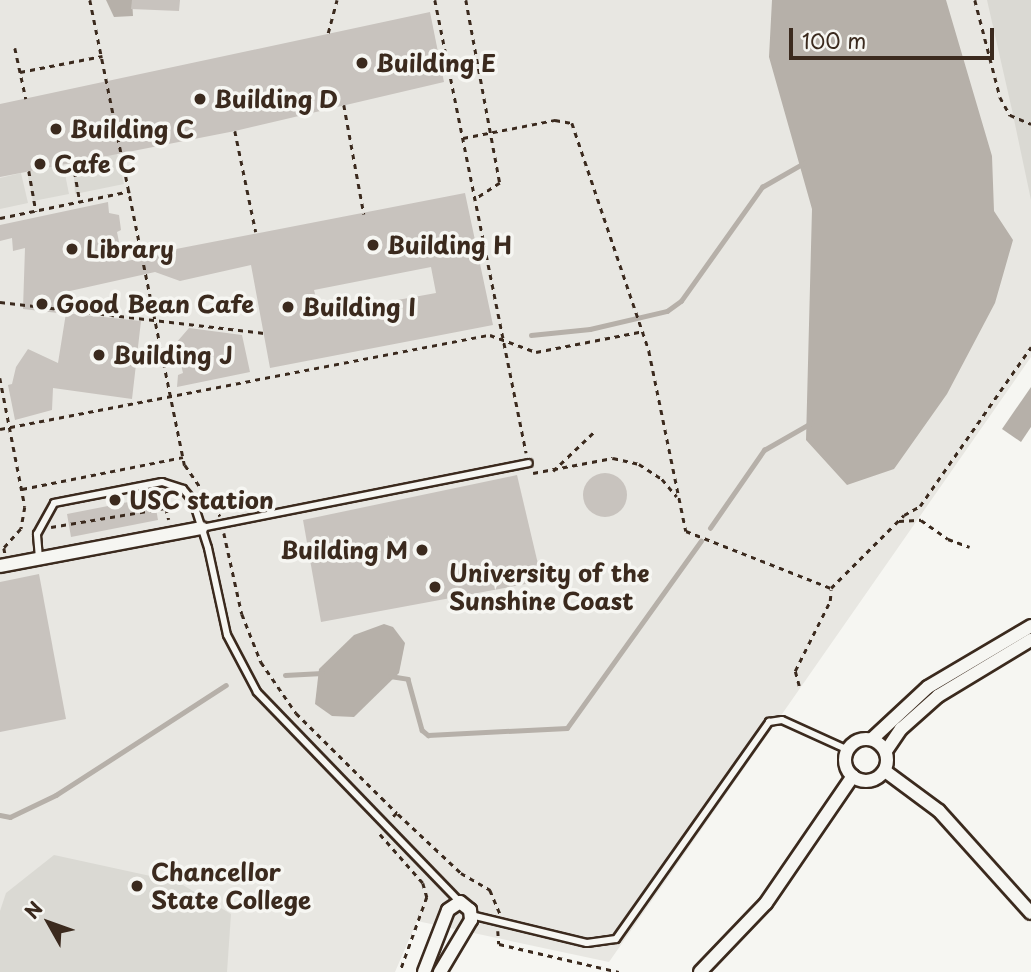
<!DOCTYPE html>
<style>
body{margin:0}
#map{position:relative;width:1031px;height:972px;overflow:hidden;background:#f6f6f2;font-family:"Playpen Sans",sans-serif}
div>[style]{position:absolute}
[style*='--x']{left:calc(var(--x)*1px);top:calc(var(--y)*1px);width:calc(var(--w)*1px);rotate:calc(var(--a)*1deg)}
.built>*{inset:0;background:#e8e7e2}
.green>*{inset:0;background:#dad9d3}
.water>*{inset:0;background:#b6b0a9}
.stream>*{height:4.5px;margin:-2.25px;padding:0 2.25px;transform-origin:2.25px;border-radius:2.25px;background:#b6b0a9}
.building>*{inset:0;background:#c8c3be}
.round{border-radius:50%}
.path>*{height:2.5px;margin-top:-1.25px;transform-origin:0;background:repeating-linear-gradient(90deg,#3b2a1e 0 5px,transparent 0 10px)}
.roads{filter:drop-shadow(2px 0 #3b2a1e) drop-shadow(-2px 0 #3b2a1e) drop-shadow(0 2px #3b2a1e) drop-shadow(0 -2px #3b2a1e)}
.service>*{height:6px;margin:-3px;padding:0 3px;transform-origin:3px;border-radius:3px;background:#f6f6f2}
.minor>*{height:12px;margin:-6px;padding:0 6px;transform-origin:6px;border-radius:6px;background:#f6f6f2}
.minor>.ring{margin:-6px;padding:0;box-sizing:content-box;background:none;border:12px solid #f6f6f2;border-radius:50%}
.dots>*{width:19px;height:19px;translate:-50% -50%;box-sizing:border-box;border:4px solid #f6f6f2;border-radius:50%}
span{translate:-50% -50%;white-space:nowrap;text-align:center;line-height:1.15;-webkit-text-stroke:7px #f6f6f2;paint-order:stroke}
.poi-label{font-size:24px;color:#3b2a1e;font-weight:700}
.left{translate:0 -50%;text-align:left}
.right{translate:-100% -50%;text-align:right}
.north{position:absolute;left:14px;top:888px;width:70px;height:70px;-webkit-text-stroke:5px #f6f6f2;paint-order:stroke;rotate:310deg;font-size:19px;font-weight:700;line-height:28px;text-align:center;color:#3b2a1e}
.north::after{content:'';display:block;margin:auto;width:24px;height:32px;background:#3b2a1e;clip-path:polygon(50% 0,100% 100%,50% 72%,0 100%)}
.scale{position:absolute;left:789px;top:28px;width:205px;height:32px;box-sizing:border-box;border:4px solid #3b2a1e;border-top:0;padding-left:9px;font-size:21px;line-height:24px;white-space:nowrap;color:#3b2a1e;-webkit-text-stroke:5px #f6f6f2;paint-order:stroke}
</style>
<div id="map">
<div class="built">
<div style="clip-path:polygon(0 0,1031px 0,1031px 357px,609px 962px,417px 921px,395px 972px,0 972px)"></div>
</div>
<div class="green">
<div style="clip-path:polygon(987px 0,1031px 0,1031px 200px,1012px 110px)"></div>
<div style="clip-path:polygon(117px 153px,124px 184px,75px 194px,73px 162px)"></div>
<div style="clip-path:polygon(63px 164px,69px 194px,33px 201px,27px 172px)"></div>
<div style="clip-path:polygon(21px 173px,28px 203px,0 209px,0 178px)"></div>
<div style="clip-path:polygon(54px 855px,178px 882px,231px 914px,227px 972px,0 972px,0 911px,6px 893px)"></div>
</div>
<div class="water">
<div style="clip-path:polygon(106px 0,132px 0,133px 16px,114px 17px)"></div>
<div style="clip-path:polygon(772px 0,946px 0,992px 156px,994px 211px,1013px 240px,995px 303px,947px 394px,894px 469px,847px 485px,806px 440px,812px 209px,769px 57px)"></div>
<div style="clip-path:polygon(1031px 387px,1031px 427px,1021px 442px,1002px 429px)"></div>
<div style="clip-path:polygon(384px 624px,393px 627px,405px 643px,399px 673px,354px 717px,332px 716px,315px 704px,319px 669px,354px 635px)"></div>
</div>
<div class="stream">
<div style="--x:531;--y:335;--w:59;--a:-5.8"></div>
<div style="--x:590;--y:329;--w:79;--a:-13.2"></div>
<div style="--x:667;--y:311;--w:17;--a:-36"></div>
<div style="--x:681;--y:301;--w:140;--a:-54.6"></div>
<div style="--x:762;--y:187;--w:48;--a:-29.7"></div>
<div style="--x:710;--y:528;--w:95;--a:-55.3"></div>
<div style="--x:764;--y:450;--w:54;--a:-29.9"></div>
<div style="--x:285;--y:675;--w:37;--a:-3"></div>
<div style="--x:390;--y:676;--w:18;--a:9"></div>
<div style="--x:408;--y:679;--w:53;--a:74.6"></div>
<div style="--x:422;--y:730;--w:8;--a:40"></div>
<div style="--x:428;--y:735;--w:139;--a:-2.9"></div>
<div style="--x:567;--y:728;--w:230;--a:-54.4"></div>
<div style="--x:0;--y:815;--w:10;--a:11"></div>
<div style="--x:10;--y:817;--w:51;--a:-25.6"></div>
<div style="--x:56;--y:795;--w:202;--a:-32.9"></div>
</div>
<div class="building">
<div style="clip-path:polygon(132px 0,180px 0,179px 11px,131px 9px)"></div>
<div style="clip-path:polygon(430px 12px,444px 82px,235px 131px,0 177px,0 104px)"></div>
<div style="clip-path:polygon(evenodd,465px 193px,493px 325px,270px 368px,251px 265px,180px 281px,155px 272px,61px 293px,58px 313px,23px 309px,25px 248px,13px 251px,12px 238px,0 241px,0 225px,108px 202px,109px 213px,119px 215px,121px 230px,117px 232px,123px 262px,153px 255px,176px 257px,176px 249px,465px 193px,431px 267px,436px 293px,320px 314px,314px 290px,431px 267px)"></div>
<div style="clip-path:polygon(66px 313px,141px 321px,132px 399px,53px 388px,52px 410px,15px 420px,8px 385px,12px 384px,16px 367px,28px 349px,58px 363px)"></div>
<div style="clip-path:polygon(189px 328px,242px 335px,250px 372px,177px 387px,178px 375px,183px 373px,176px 343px)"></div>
<div class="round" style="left:583px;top:473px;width:44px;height:44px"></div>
<div style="clip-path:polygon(517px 475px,542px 581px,321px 622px,303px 520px)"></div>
<div style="clip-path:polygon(154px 497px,158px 520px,71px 537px,67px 514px)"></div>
<div style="clip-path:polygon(39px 574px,66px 719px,0 732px,0 582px)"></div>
</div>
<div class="path">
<div style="--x:90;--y:0;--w:475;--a:78.5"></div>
<div style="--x:185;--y:465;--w:62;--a:55.5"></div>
<div style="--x:435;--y:0;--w:462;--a:78.6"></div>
<div style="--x:466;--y:0;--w:186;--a:79.5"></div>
<div style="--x:500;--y:183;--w:31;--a:147"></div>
<div style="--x:975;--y:0;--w:100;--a:75.5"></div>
<div style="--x:1000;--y:97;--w:21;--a:61"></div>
<div style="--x:1010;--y:115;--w:23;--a:23"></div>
<div style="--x:328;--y:33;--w:34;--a:-75"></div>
<div style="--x:15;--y:48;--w:52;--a:77.8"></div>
<div style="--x:20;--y:72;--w:84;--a:-11"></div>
<div style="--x:344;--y:105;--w:111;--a:79.6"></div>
<div style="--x:235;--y:131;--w:103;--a:78.3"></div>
<div style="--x:463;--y:138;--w:94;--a:-11.1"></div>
<div style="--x:555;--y:120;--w:17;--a:10"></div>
<div style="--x:572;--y:123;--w:241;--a:71.3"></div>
<div style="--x:649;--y:351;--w:184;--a:78.4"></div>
<div style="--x:686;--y:531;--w:156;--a:21.5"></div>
<div style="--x:831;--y:588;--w:103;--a:-45"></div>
<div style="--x:904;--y:515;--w:18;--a:-29"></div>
<div style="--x:920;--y:506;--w:194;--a:-55.1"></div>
<div style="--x:73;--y:162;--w:40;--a:80"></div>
<div style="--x:29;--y:171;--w:41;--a:80.1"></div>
<div style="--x:0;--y:218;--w:133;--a:-11.7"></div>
<div style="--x:0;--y:302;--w:266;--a:6.7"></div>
<div style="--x:0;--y:378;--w:131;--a:79"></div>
<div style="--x:25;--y:507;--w:22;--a:100"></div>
<div style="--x:21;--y:529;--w:25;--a:132"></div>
<div style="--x:4;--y:548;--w:5;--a:79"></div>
<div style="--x:0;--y:429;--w:499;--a:-10.9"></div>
<div style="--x:490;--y:335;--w:49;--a:20.3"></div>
<div style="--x:536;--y:352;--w:110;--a:-11"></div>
<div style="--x:553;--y:471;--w:58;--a:-43.6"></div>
<div style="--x:533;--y:473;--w:81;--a:-10.6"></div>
<div style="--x:613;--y:458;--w:27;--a:13"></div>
<div style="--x:639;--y:464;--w:27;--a:33"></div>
<div style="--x:662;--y:479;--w:23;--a:50"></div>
<div style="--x:22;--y:489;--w:164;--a:-11.2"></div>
<div style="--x:166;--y:508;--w:12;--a:76"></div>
<div style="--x:899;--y:521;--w:22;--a:-3"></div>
<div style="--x:921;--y:520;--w:33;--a:35"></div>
<div style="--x:948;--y:539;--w:23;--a:20"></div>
<div style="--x:51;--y:527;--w:117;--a:-9.4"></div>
<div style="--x:166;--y:508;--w:17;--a:-25"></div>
<div style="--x:224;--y:533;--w:83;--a:77.5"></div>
<div style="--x:242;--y:614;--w:52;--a:68.4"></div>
<div style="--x:261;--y:662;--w:62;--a:55.5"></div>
<div style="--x:296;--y:713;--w:142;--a:44.7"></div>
<div style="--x:397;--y:813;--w:7;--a:135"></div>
<div style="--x:799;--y:686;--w:16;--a:-105"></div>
<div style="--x:795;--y:671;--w:78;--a:-63.4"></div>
<div style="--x:830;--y:601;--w:11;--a:-85"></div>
<div style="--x:398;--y:814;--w:86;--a:43.1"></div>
<div style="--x:461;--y:873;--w:34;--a:30"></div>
<div style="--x:490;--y:890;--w:26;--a:67"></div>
<div style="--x:380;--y:834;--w:65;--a:48.7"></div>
<div style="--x:423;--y:883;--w:15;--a:74"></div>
<div style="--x:427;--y:897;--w:80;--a:109.8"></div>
<div style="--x:498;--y:931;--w:13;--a:86"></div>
<div style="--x:499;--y:944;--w:123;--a:13.1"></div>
</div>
<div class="roads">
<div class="service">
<div style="--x:201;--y:528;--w:334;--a:-11.2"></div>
<div style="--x:39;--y:558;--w:24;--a:-95"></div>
<div style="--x:37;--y:534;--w:35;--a:-61"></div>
<div style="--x:54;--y:503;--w:110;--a:-11"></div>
<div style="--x:162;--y:482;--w:22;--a:18"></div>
<div style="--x:183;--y:489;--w:16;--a:50"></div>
<div style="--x:193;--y:501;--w:49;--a:72.3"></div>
<div style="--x:208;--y:548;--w:89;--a:77.7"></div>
<div style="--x:227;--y:635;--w:64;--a:62.2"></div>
<div style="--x:257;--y:692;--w:292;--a:46"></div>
<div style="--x:471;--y:915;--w:119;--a:13.6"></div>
<div style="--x:587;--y:943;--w:29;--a:-8"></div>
<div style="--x:616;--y:939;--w:266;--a:-54.8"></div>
<div style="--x:769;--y:722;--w:13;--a:-9"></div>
<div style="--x:782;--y:720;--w:72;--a:24.4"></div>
</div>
<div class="minor">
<div style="--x:0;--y:566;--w:205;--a:-10.7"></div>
<div class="ring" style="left:845px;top:739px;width:30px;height:30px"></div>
<div style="--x:872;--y:739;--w:76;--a:-42.9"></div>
<div style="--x:928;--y:687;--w:120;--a:-30.6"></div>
<div style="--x:886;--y:751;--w:27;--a:-56"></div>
<div style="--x:901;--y:729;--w:50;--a:-41.7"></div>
<div style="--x:938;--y:696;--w:109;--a:-31.1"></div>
<div style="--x:885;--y:771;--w:67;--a:36.5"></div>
<div style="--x:939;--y:811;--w:137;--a:48"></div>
<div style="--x:424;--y:972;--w:66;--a:-68.8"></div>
<div style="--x:448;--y:910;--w:14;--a:-34"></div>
<div style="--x:460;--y:902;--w:13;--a:39"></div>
<div style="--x:470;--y:910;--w:10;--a:84"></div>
<div style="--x:471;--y:920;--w:61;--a:120.8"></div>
<div style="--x:700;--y:972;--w:95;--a:-46.3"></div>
<div style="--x:766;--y:903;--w:154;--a:-55.6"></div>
</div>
</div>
<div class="dots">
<div style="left:362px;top:63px;background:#3b2a1e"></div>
<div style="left:200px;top:99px;background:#3b2a1e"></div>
<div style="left:56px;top:129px;background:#3b2a1e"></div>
<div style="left:40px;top:164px;background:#3b2a1e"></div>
<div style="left:373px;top:245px;background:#3b2a1e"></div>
<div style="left:72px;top:249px;background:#3b2a1e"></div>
<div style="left:42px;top:304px;background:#3b2a1e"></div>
<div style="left:288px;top:307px;background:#3b2a1e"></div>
<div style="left:99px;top:355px;background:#3b2a1e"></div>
<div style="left:115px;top:500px;background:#3b2a1e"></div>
<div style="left:422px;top:550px;background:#3b2a1e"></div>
<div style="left:435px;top:587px;background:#3b2a1e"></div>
<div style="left:137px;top:886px;background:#3b2a1e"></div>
</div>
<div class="poi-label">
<span class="left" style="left:376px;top:63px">Building E</span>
<span class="left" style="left:214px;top:99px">Building D</span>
<span class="left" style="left:70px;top:129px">Building C</span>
<span class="left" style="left:54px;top:164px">Cafe C</span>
<span class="left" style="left:387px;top:245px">Building H</span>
<span class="left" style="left:86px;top:249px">Library</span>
<span class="left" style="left:56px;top:304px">Good Bean Cafe</span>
<span class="left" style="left:302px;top:307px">Building I</span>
<span class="left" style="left:113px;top:355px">Building J</span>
<span class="left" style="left:129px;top:500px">USC station</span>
<span class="right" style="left:408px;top:550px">Building M</span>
<span class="left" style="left:449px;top:587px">University of the<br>Sunshine Coast</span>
<span class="left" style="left:151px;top:886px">Chancellor<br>State College</span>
</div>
<div class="north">N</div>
<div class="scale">100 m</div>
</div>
